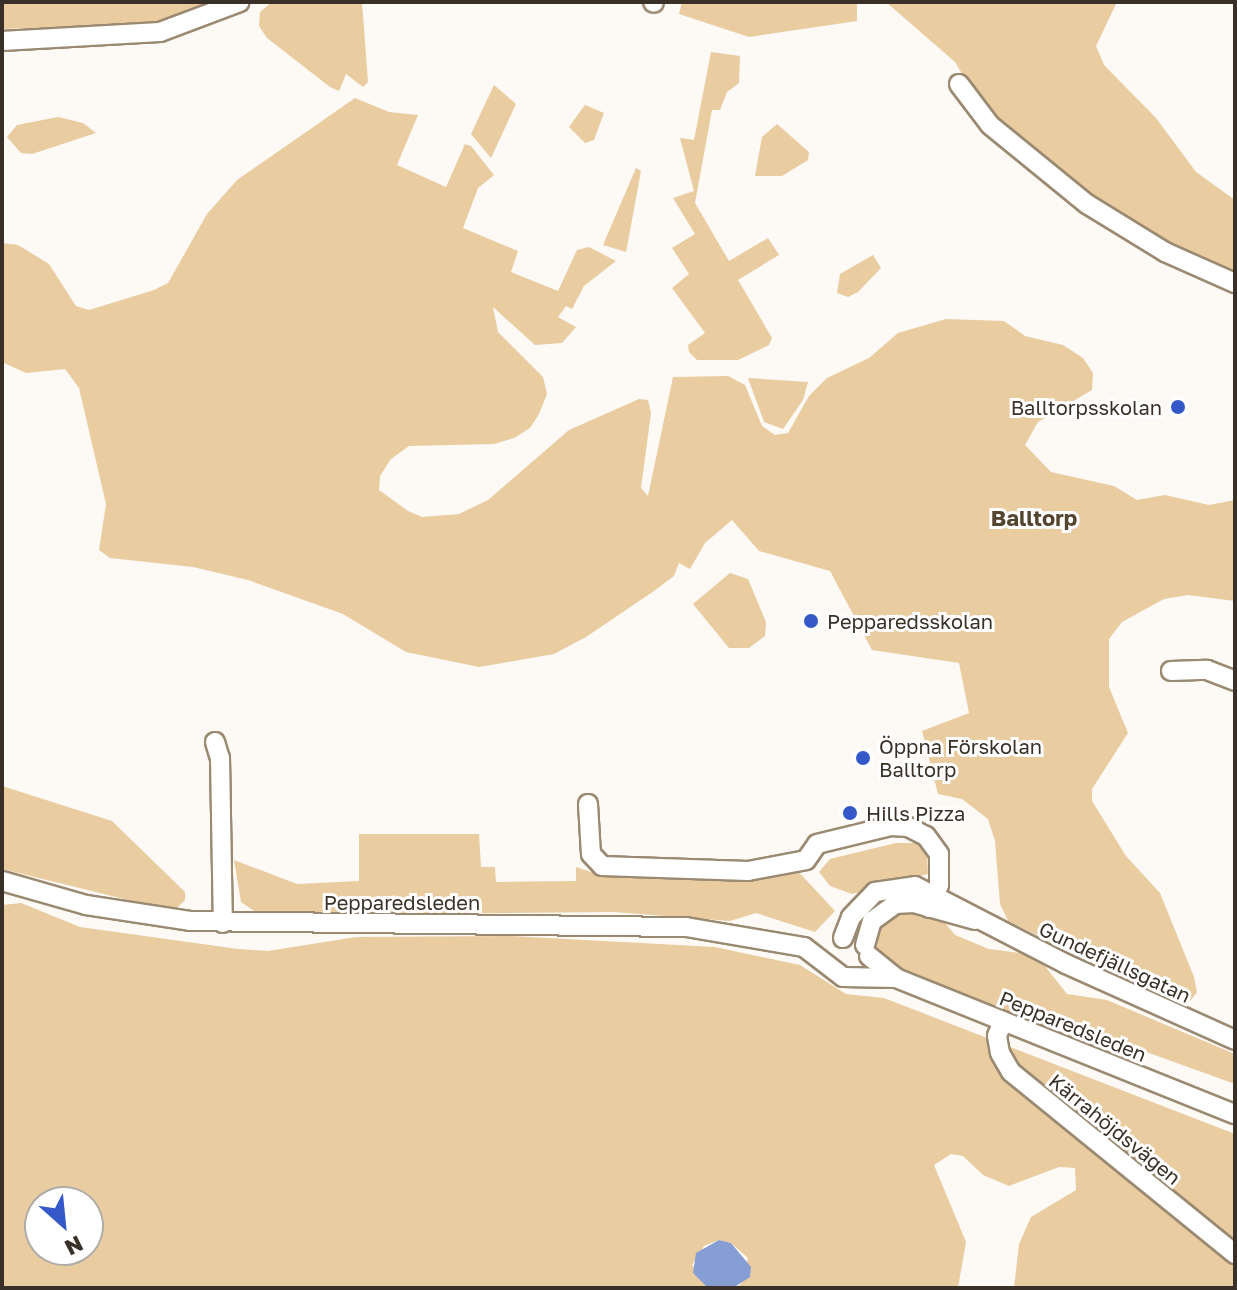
<!DOCTYPE html>
<meta charset="utf-8">
<style>
body{margin:0}
#map{position:relative;width:1237px;height:1290px;overflow:hidden;background:#fdf9f4;font-family:"Golos Text",sans-serif}
div>[style]{position:absolute}
[style*='--x']{left:calc(var(--x)*1px);top:calc(var(--y)*1px);width:calc(var(--w)*1px);rotate:calc(var(--a)*1deg)}
.green>*{inset:0;background:#eacca1}
.water>*{inset:0;background:#879ed5}
.roads{filter:drop-shadow(2px 0 #9b8a72) drop-shadow(-2px 0 #9b8a72) drop-shadow(0 2px #9b8a72) drop-shadow(0 -2px #9b8a72)}
.minor>*{height:18px;margin:-9px;padding:0 9px;transform-origin:9px;border-radius:9px;background:#fff}
.dots>*{width:22px;height:22px;translate:-50% -50%;box-sizing:border-box;border:4px solid #fff;border-radius:50%}
span{translate:-50% -50%;white-space:nowrap;text-align:center;line-height:1.15;-webkit-text-stroke:6px #fff;paint-order:stroke}
.poi-label{font-size:20px;color:#393127}
.right{translate:-100% -50%;text-align:right}
.left{translate:0 -50%;text-align:left}
.street-label{font-size:20px;color:#393127}
.neighbourhood-label{font-size:22px;color:#54452f;font-weight:700}
.frame{position:absolute;inset:0;border:4px solid #393127;pointer-events:none}
.north{position:absolute;left:24px;top:1186px;width:80px;height:80px;box-sizing:border-box;background:#fff;border:2px solid #b0ada9;border-radius:50%;rotate:153deg;font-size:22px;font-weight:700;line-height:32px;text-align:center;color:#393127}
.north::after{content:'';display:block;margin:auto;width:28px;height:36px;background:#3558c9;clip-path:polygon(50% 0,100% 100%,50% 72%,0 100%)}
</style>
<div id="map">
<div class="green">
<div style="clip-path:polygon(2px 2px,221px 2px,150px 24px,2px 29px)"></div>
<div style="clip-path:polygon(272px 2px,362px 2px,368px 82px,363px 87px,346px 74px,339px 91px,330px 87px,267px 38px,259px 26px,260px 12px)"></div>
<div style="clip-path:polygon(682px 2px,857px 2px,857px 21px,749px 37px,679px 14px)"></div>
<div style="clip-path:polygon(886px 2px,1117px 2px,1096px 46px,1104px 65px,1156px 118px,1196px 172px,1235px 200px,1235px 271px,1147px 232px,1035px 157px,989px 119px,955px 62px)"></div>
<div style="clip-path:polygon(711px 52px,740px 56px,739px 83px,727px 92px,720px 110px,712px 110px,695px 203px,729px 261px,768px 238px,779px 255px,738px 280px,772px 338px,769px 345px,738px 360px,697px 360px,689px 352px,688px 345px,705px 333px,672px 288px,689px 274px,672px 248px,695px 234px,673px 198px,694px 191px,680px 138px,694px 140px)"></div>
<div style="clip-path:polygon(494px 85px,516px 104px,491px 158px,471px 134px)"></div>
<div style="clip-path:polygon(355px 98px,389px 112px,418px 115px,397px 165px,446px 187px,465px 144px,471px 146px,494px 175px,478px 188px,463px 228px,518px 251px,511px 272px,558px 291px,577px 250px,589px 247px,616px 261px,584px 286px,572px 309px,566px 306px,558px 317px,576px 327px,562px 343px,535px 345px,493px 307px,498px 332px,543px 377px,547px 394px,539px 414px,530px 428px,514px 438px,494px 444px,409px 446px,391px 459px,380px 476px,379px 490px,408px 511px,422px 517px,459px 514px,488px 500px,569px 430px,639px 399px,648px 400px,651px 413px,641px 488px,648px 496px,673px 377px,728px 376px,745px 385px,762px 426px,775px 435px,788px 433px,809px 396px,827px 378px,869px 358px,898px 333px,946px 319px,1004px 321px,1025px 336px,1063px 345px,1083px 358px,1093px 373px,1092px 390px,1038px 422px,1025px 445px,1051px 472px,1114px 486px,1137px 500px,1165px 495px,1209px 505px,1235px 500px,1235px 601px,1188px 595px,1164px 599px,1122px 622px,1109px 639px,1109px 687px,1128px 733px,1092px 789px,1092px 801px,1126px 856px,1160px 893px,1194px 977px,1197px 992px,1191px 1000px,1181px 1005px,1008px 921px,1000px 904px,995px 841px,988px 819px,962px 799px,938px 794px,922px 731px,969px 713px,959px 663px,872px 650px,830px 571px,759px 551px,732px 520px,705px 543px,690px 569px,679px 563px,674px 576px,654px 591px,586px 637px,554px 654px,479px 667px,406px 652px,343px 614px,248px 580px,193px 567px,110px 558px,99px 550px,106px 504px,79px 388px,65px 369px,26px 373px,2px 362px,2px 243px,18px 245px,49px 264px,76px 306px,89px 310px,154px 290px,168px 283px,207px 214px,237px 180px)"></div>
<div style="clip-path:polygon(585px 105px,604px 113px,594px 140px,585px 143px,569px 127px)"></div>
<div style="clip-path:polygon(58px 117px,83px 123px,96px 133px,32px 154px,21px 153px,7px 137px,17px 125px)"></div>
<div style="clip-path:polygon(777px 124px,809px 152px,808px 160px,782px 176px,755px 176px,762px 137px)"></div>
<div style="clip-path:polygon(636px 168px,641px 171px,626px 252px,603px 245px)"></div>
<div style="clip-path:polygon(873px 255px,881px 268px,858px 292px,848px 297px,837px 293px,840px 274px)"></div>
<div style="clip-path:polygon(748px 378px,808px 382px,803px 400px,783px 429px,764px 422px)"></div>
<div style="clip-path:polygon(730px 573px,748px 579px,766px 622px,765px 636px,749px 648px,729px 648px,693px 604px)"></div>
<div style="clip-path:polygon(2px 786px,112px 821px,185px 892px,185px 900px,175px 910px,165px 909px,2px 869px)"></div>
<div style="clip-path:polygon(359px 834px,479px 834px,481px 867px,495px 867px,496px 882px,576px 881px,576px 867px,597px 874px,714px 878px,794px 867px,835px 911px,815px 932px,756px 913px,730px 921px,613px 912px,302px 915px,257px 913px,241px 902px,234px 860px,297px 884px,359px 881px)"></div>
<div style="clip-path:polygon(896px 843px,919px 843px,927px 850px,928px 874px,852px 894px,830px 886px,819px 872px,830px 859px)"></div>
<div style="clip-path:polygon(evenodd,21px 903px,80px 927px,238px 949px,268px 951px,356px 937px,511px 936px,715px 947px,800px 965px,846px 994px,884px 998px,1235px 1134px,1235px 1288px,1014px 1288px,1019px 1244px,1031px 1217px,1076px 1190px,1075px 1168px,1059px 1167px,1009px 1186px,983px 1175px,963px 1156px,951px 1154px,934px 1165px,966px 1242px,958px 1288px,733px 1288px,741px 1284px,748px 1258px,731px 1243px,719px 1240px,704px 1246px,692px 1265px,711px 1288px,2px 1288px,2px 905px,21px 903px,40px 1202px,88px 1202px,88px 1250px,40px 1250px,40px 1202px)"></div>
<div style="clip-path:polygon(903px 910px,945px 923px,955px 935px,989px 949px,1021px 953px,1045px 966px,1067px 994px,1107px 1000px,1235px 1054px,1235px 1084px,1066px 1023px,1054px 1031px,886px 965px,872px 947px,878px 920px)"></div>
</div>
<div class="water">
<div style="clip-path:polygon(719px 1240px,731px 1243px,751px 1267px,750px 1277px,733px 1288px,706px 1286px,693px 1273px,696px 1253px)"></div>
</div>
<div class="roads">
<div class="minor">
<div style="--x:653;--y:2;--w:1;--a:45"></div>
<div style="--x:2;--y:41;--w:158;--a:-3.3"></div>
<div style="--x:160;--y:32;--w:85;--a:-20.6"></div>
<div style="--x:959;--y:84;--w:51;--a:52.9"></div>
<div style="--x:990;--y:125;--w:125;--a:39.2"></div>
<div style="--x:1087;--y:204;--w:92;--a:31.6"></div>
<div style="--x:1165;--y:252;--w:77;--a:23.9"></div>
<div style="--x:1171;--y:671;--w:36;--a:-2"></div>
<div style="--x:1207;--y:670;--w:30;--a:21"></div>
<div style="--x:215;--y:742;--w:17;--a:73"></div>
<div style="--x:220;--y:758;--w:165;--a:89"></div>
<div style="--x:588;--y:804;--w:50;--a:86.6"></div>
<div style="--x:591;--y:854;--w:16;--a:47"></div>
<div style="--x:602;--y:866;--w:146;--a:2"></div>
<div style="--x:748;--y:871;--w:59;--a:-10.7"></div>
<div style="--x:806;--y:860;--w:19;--a:-55"></div>
<div style="--x:817;--y:844;--w:76;--a:-13.7"></div>
<div style="--x:891;--y:826;--w:17;--a:3"></div>
<div style="--x:908;--y:827;--w:20;--a:27"></div>
<div style="--x:926;--y:836;--w:22;--a:54"></div>
<div style="--x:939;--y:854;--w:31;--a:90"></div>
<div style="--x:939;--y:885;--w:25;--a:113"></div>
<div style="--x:2;--y:881;--w:87;--a:15.9"></div>
<div style="--x:86;--y:905;--w:105;--a:8.7"></div>
<div style="--x:190;--y:921;--w:496;--a:0.7"></div>
<div style="--x:686;--y:927;--w:120;--a:9.6"></div>
<div style="--x:804;--y:947;--w:49;--a:37.6"></div>
<div style="--x:843;--y:977;--w:53;--a:1.1"></div>
<div style="--x:843;--y:938;--w:22;--a:-69"></div>
<div style="--x:851;--y:917;--w:35;--a:-46"></div>
<div style="--x:875;--y:892;--w:40;--a:-8.5"></div>
<div style="--x:915;--y:886;--w:170;--a:27.3"></div>
<div style="--x:1066;--y:964;--w:185;--a:24.2"></div>
<div style="--x:865;--y:945;--w:25;--a:-74"></div>
<div style="--x:872;--y:921;--w:29;--a:-36"></div>
<div style="--x:895;--y:904;--w:19;--a:-3"></div>
<div style="--x:914;--y:903;--w:63;--a:15.6"></div>
<div style="--x:869;--y:956;--w:35;--a:39"></div>
<div style="--x:896;--y:978;--w:365;--a:21.9"></div>
<div style="--x:1003;--y:1021;--w:16;--a:112"></div>
<div style="--x:997;--y:1036;--w:17;--a:80"></div>
<div style="--x:1000;--y:1053;--w:22;--a:60"></div>
<div style="--x:1011;--y:1072;--w:289;--a:39.1"></div>
</div>
</div>
<div class="dots">
<div style="left:1178px;top:407px;background:#3558c9"></div>
<div style="left:811px;top:621px;background:#3558c9"></div>
<div style="left:863px;top:758px;background:#3558c9"></div>
<div style="left:850px;top:813px;background:#3558c9"></div>
</div>
<div class="poi-label">
<span class="right" style="left:1162px;top:407px">Balltorpsskolan</span>
<span class="left" style="left:827px;top:621px">Pepparedsskolan</span>
<span class="left" style="left:879px;top:758px">Öppna Förskolan<br>Balltorp</span>
<span class="left" style="left:866px;top:813px">Hills Pizza</span>
</div>
<div class="street-label">
<span style="left:402px;top:902px">Pepparedsleden</span>
<span style="left:1115px;top:962px;rotate:25deg">Gundefjällsgatan</span>
<span style="left:1073px;top:1026px;rotate:22deg">Pepparedsleden</span>
<span style="left:1115px;top:1129px;rotate:39deg">Kärrahöjdsvägen</span>
</div>
<div class="neighbourhood-label">
<span style="left:1034px;top:518px">Balltorp</span>
</div>
<div class="frame"></div>
<div class="north">N</div>
</div>
